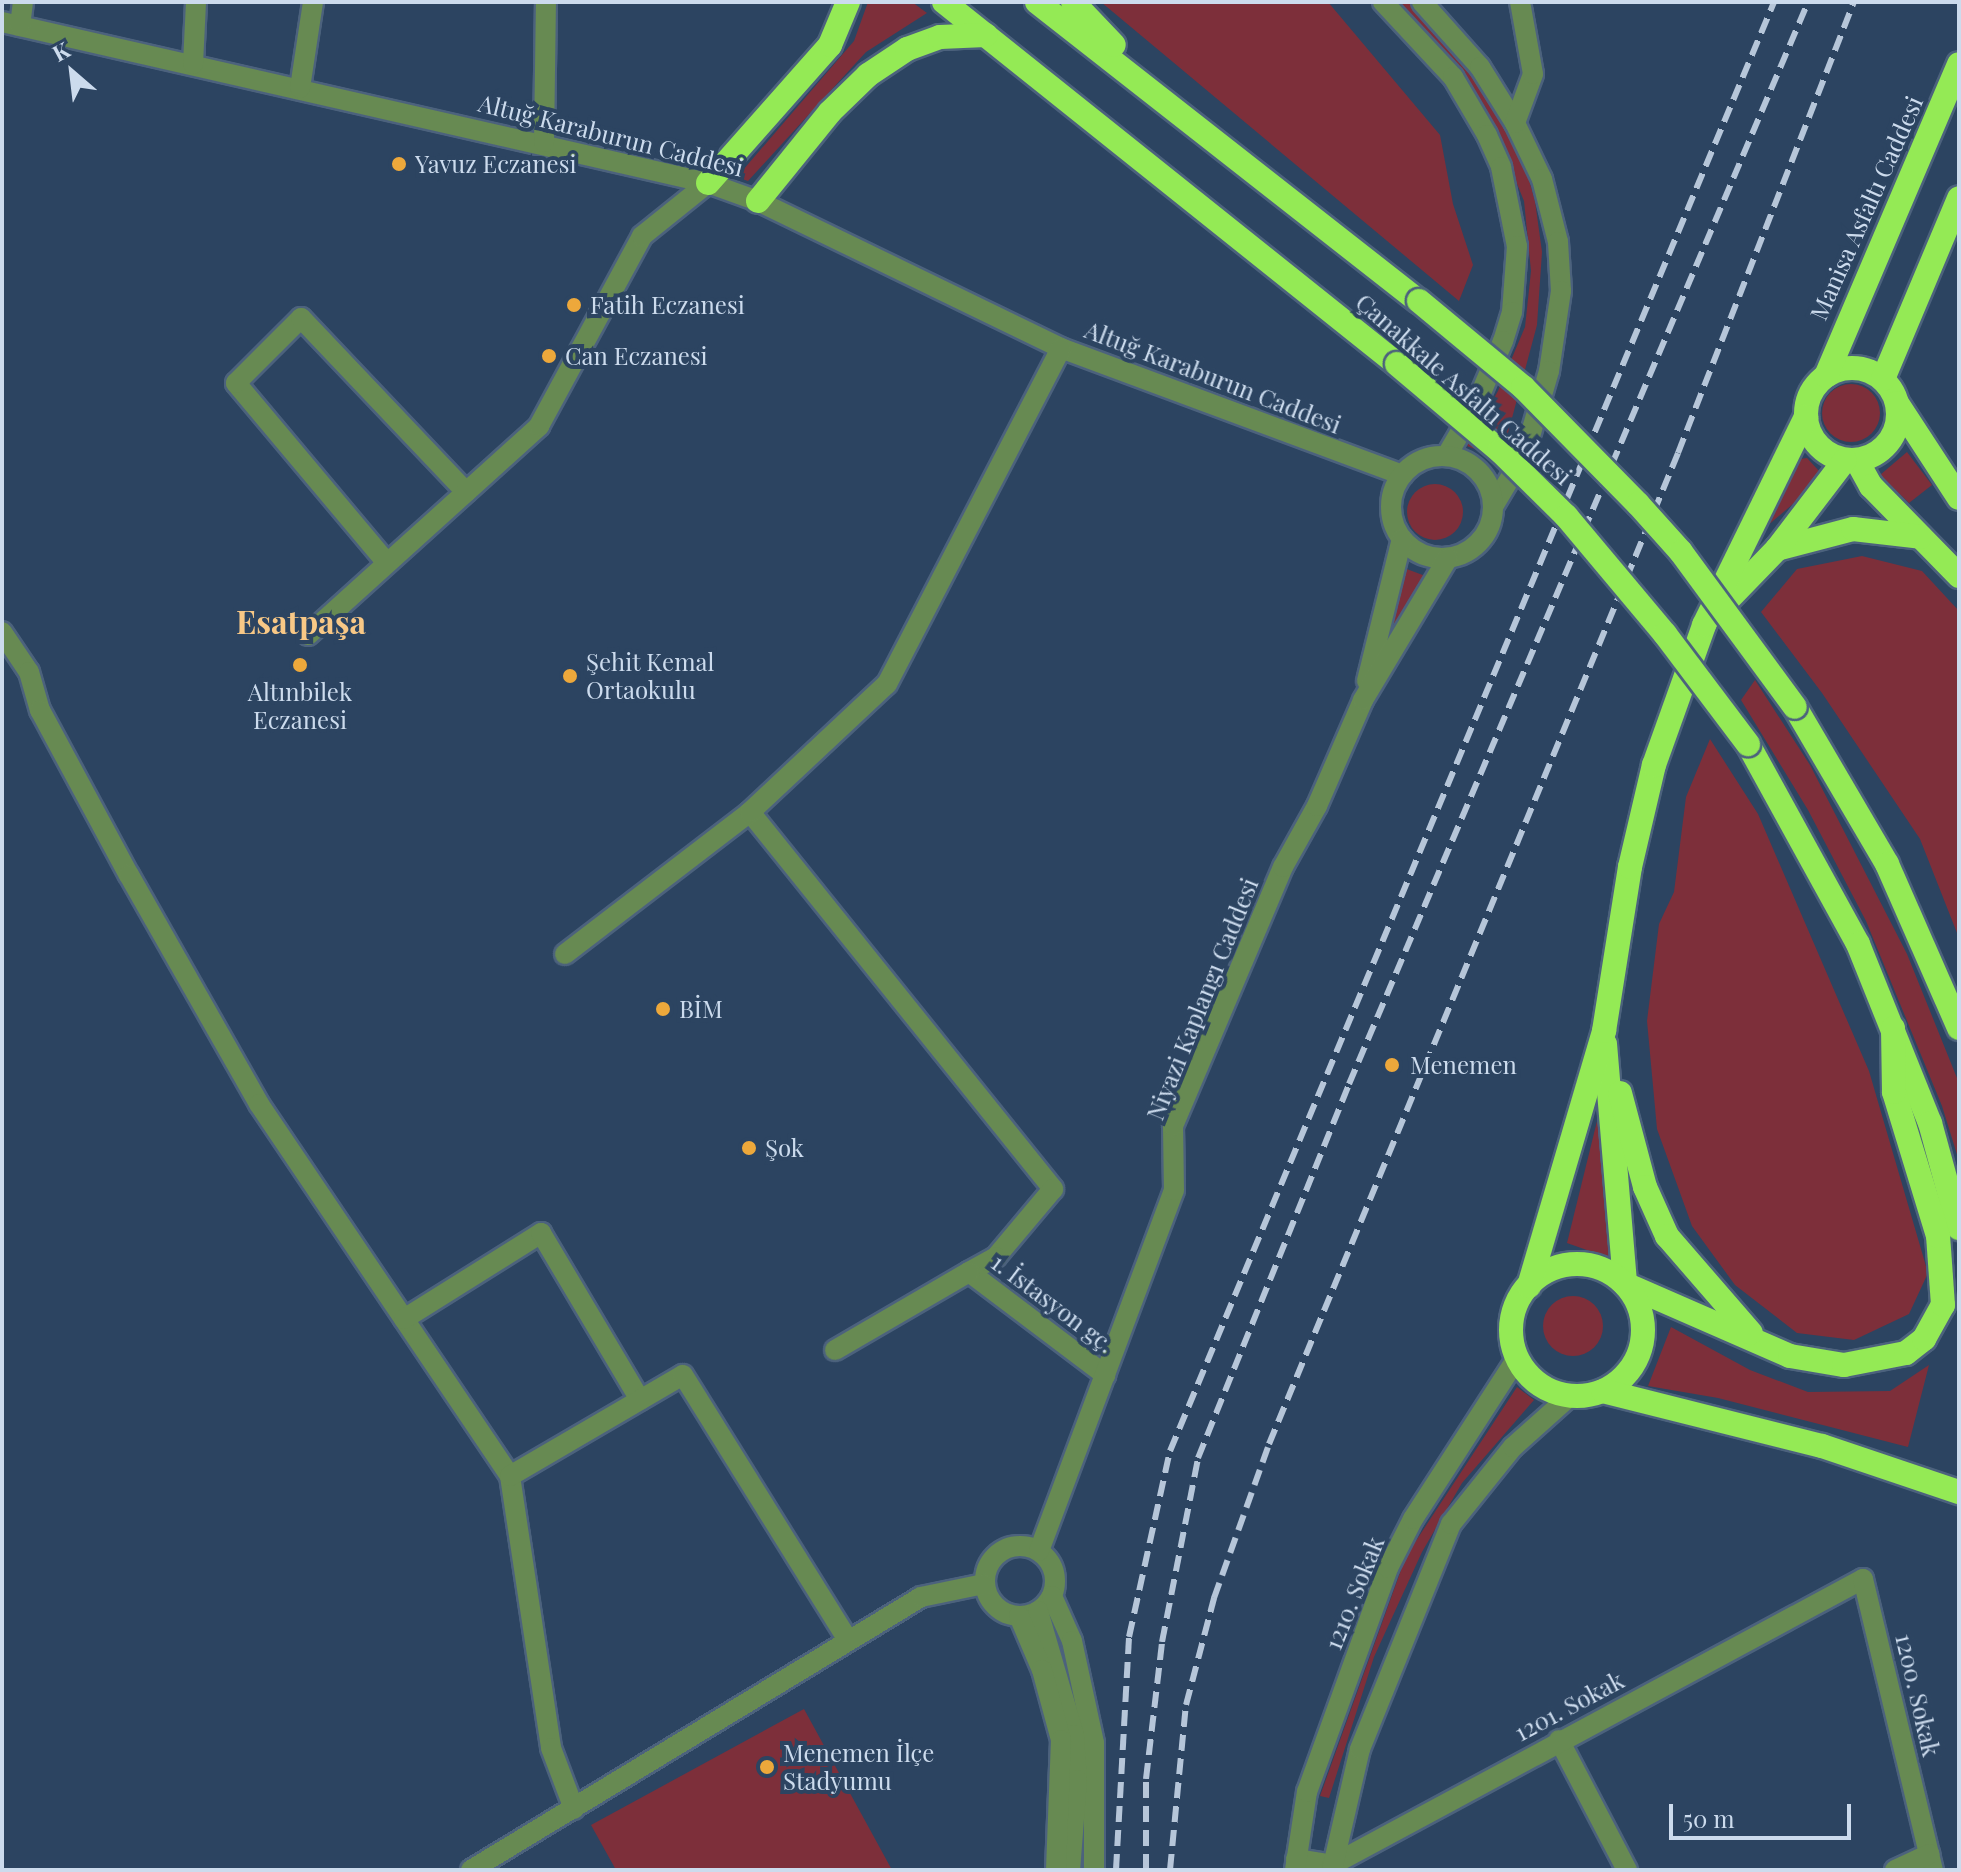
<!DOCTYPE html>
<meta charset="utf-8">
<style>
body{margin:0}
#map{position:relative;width:1961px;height:1872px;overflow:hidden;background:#2c4461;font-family:"Playfair Display",serif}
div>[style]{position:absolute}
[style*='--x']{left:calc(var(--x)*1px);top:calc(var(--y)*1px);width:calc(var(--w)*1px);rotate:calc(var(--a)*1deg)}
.green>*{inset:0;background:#7d2f3a}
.round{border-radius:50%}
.roads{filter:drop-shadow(2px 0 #4c627d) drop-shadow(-2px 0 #4c627d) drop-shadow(0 2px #4c627d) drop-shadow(0 -2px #4c627d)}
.minor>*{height:20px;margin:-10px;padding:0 10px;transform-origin:10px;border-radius:10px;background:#678a52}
.minor>.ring{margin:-10px;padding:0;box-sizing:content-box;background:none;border:20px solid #678a52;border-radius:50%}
.highway>*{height:24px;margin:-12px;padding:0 12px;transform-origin:12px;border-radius:12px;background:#94ea55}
.highway>.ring{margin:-12px;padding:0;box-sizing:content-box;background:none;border:24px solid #94ea55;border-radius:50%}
.rail>*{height:6px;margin-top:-3px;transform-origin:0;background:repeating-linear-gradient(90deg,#b6c6d9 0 16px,transparent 0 24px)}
.bridges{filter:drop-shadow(2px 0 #4c627d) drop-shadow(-2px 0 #4c627d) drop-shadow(0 2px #4c627d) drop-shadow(0 -2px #4c627d)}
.highway-bridge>*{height:24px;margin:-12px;padding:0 12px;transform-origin:12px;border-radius:12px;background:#94ea55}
.dots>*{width:22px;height:22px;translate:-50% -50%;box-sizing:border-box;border:4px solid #2c4461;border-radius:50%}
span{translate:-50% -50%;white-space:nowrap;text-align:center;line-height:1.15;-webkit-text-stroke:8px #2c4461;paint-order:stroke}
.street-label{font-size:24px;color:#ccdbed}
.poi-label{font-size:24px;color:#ccdbed}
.left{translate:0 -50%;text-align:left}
.district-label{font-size:32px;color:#f8c886;font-weight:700}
.frame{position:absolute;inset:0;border:4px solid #ccdbed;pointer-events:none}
.north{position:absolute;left:32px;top:32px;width:80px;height:80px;-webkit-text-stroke:6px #2c4461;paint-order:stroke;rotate:332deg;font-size:22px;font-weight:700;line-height:32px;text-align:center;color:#ccdbed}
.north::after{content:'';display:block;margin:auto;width:28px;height:36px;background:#ccdbed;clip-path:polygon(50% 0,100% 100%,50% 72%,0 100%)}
.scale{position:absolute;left:1669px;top:1804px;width:182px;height:36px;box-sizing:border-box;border:4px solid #ccdbed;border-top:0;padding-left:10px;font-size:24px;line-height:28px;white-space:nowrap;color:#ccdbed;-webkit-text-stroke:6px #2c4461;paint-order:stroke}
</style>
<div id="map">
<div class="green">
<div style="clip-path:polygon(868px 2px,912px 2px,927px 13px,866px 52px,748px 181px,737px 177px,854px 41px)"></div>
<div style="clip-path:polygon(1101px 2px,1328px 2px,1440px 135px,1453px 204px,1473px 265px,1459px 301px)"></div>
<div style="clip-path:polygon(1399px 2px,1412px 2px,1487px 90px,1524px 162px,1535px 201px,1542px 252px,1537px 325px,1501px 459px,1467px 446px,1498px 391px,1525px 327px,1531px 271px,1524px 201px,1486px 108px,1465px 76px)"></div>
<div class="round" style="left:1822px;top:384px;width:58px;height:58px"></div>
<div style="clip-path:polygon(1907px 452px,1932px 485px,1909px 503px,1880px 475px)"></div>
<div style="clip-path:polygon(1807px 458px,1819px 471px,1819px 482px,1767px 526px,1800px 459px)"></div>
<div class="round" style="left:1407px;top:484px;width:56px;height:56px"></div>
<div style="clip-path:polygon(1862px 556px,1922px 571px,1959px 611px,1959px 938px,1920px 839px,1822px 693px,1761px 612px,1797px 569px)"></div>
<div style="clip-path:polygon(1404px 568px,1428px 577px,1397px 625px,1389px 621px)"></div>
<div style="clip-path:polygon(1755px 680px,1810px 765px,1907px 954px,1959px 1083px,1959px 1161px,1942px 1106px,1866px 921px,1808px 810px,1741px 700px)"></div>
<div style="clip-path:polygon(1710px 739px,1758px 814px,1869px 1071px,1928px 1273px,1909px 1314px,1854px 1340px,1797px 1333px,1735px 1285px,1692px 1226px,1657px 1129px,1647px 1021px,1659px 924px,1674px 892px,1686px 797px)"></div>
<div style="clip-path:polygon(1600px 1109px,1615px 1260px,1567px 1243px)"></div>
<div class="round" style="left:1543px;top:1296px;width:60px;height:60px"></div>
<div style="clip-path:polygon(1671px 1327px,1750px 1370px,1808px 1392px,1890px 1391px,1929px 1365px,1908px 1447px,1718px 1398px,1648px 1386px)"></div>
<div style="clip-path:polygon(1517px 1387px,1534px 1400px,1462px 1483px,1422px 1552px,1374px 1657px,1329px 1798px,1320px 1796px,1406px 1556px)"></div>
<div style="clip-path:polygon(804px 1709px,892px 1870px,616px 1870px,591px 1825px)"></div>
</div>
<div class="roads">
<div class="minor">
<div style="--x:1383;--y:2;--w:103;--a:47"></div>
<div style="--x:1453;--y:77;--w:67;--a:59.6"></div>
<div style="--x:1487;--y:135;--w:35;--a:66"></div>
<div style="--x:1501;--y:167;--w:81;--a:78.6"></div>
<div style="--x:1517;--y:246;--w:66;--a:94.3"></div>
<div style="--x:1512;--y:312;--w:30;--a:107"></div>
<div style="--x:1503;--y:341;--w:72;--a:113"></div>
<div style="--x:1475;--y:407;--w:56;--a:120.3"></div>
<div style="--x:1422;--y:2;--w:87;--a:48.3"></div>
<div style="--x:1480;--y:67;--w:66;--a:58"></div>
<div style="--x:1515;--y:123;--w:62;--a:64.3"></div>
<div style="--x:1542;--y:179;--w:65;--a:75.7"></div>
<div style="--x:1558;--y:242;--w:49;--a:86.5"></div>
<div style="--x:1561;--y:291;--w:81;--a:98.5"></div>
<div style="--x:1549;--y:371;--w:85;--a:106.3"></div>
<div style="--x:1525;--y:453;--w:61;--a:120.8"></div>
<div style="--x:2;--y:22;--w:724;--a:12.85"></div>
<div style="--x:708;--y:183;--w:53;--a:19.8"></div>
<div style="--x:758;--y:201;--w:337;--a:25.9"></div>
<div style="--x:1061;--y:348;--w:364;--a:20.4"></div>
<div style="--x:20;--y:26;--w:24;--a:-83"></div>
<div style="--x:193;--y:64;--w:62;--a:-87.2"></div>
<div style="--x:300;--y:88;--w:87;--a:-81.4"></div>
<div style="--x:1515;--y:123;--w:52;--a:-69.8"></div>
<div style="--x:1533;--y:74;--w:73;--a:-100.2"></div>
<div style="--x:544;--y:142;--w:140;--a:-89.2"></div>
<div class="ring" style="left:1391px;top:456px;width:82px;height:82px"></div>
<div style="--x:387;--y:563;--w:235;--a:-130"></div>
<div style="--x:236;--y:383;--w:92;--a:-45"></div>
<div style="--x:301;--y:318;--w:240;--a:46.5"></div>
<div style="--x:2;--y:632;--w:48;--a:56"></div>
<div style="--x:29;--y:672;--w:40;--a:74"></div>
<div style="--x:40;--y:710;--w:187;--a:61.7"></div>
<div style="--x:129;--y:875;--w:263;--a:60.4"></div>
<div style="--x:259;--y:1104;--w:449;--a:56"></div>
<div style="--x:510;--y:1476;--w:275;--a:81.4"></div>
<div style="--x:551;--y:1748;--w:65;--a:69.3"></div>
<div style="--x:308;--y:635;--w:312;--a:-42.1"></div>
<div style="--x:539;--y:426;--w:216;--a:-61.5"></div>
<div style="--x:642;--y:236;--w:85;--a:-38.8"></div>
<div style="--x:1367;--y:681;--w:146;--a:-76.2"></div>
<div style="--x:750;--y:812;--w:484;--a:51.2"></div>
<div style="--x:1053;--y:1189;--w:89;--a:130"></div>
<div style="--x:996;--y:1257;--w:31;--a:151"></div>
<div style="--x:969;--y:1272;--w:171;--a:37.1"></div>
<div style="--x:565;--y:954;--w:233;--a:-37.5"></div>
<div style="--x:750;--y:812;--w:187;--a:-43.1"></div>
<div style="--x:887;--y:684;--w:378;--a:-62.6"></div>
<div style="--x:404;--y:1319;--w:162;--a:-32.1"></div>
<div style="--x:541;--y:1233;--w:194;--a:59.3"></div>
<div style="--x:835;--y:1350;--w:155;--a:-30.2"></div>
<div style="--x:510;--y:1476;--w:200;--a:-30.3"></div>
<div style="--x:683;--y:1375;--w:312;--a:58.1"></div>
<div class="ring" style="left:985px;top:1546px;width:50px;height:50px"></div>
<div style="--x:1039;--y:1551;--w:385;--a:-69.5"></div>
<div style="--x:1174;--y:1190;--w:64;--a:-90.9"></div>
<div style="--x:1173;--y:1126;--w:281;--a:-67"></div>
<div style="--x:1283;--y:867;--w:70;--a:-60.9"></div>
<div style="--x:1317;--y:806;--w:116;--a:-66.5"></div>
<div style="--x:1363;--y:700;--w:165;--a:-59.1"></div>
<div style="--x:1052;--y:1596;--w:49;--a:66"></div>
<div style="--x:1072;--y:1641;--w:104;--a:77.8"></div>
<div style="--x:1094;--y:1743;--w:127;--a:90"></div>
<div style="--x:1038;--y:1611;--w:129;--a:73.8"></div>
<div style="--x:1074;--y:1735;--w:45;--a:86.2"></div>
<div style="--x:1077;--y:1780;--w:90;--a:94.4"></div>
<div style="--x:1019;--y:1616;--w:59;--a:66.9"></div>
<div style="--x:1042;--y:1670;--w:73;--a:74.8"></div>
<div style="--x:1061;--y:1740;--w:130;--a:92.2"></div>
<div style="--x:1559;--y:1740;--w:147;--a:62.4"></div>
<div style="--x:1296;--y:1859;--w:36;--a:9"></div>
<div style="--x:1332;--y:1865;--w:603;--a:-28.31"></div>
<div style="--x:1863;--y:1579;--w:299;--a:76.5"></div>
<div style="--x:471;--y:1870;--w:526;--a:-31.24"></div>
<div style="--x:921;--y:1597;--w:64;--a:-11.7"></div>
<div style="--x:1295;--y:1870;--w:79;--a:-81.3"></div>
<div style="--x:1307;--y:1792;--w:238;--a:-70.1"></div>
<div style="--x:1388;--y:1568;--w:55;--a:-63"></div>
<div style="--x:1413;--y:1519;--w:192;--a:-57.1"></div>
<div style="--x:1332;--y:1870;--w:124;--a:-77"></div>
<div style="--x:1360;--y:1749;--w:243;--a:-68"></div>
<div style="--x:1451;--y:1524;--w:99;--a:-51.2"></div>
<div style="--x:1513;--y:1447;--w:76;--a:-41.8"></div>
<div style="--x:1895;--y:1870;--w:38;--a:-25"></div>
</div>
<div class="highway">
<div style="--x:944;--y:2;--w:580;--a:38.63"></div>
<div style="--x:1037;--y:2;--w:485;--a:38.1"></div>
<div style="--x:1073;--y:2;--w:59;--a:46.4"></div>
<div style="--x:708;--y:183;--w:184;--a:-48.5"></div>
<div style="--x:830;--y:45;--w:47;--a:-67.3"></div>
<div style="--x:758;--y:201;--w:114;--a:-51"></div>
<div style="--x:830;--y:112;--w:53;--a:-44.2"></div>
<div style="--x:868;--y:75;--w:47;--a:-33.7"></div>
<div style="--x:907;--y:49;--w:35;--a:-20"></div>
<div style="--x:940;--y:37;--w:46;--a:-2.5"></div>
<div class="ring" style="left:1806px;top:368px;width:68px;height:68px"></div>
<div style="--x:1826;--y:376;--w:339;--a:-66.9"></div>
<div style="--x:1883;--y:379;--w:196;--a:-67.2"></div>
<div style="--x:1897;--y:403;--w:113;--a:56.9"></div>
<div style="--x:1857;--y:461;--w:29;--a:61"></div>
<div style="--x:1871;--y:486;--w:126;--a:45.6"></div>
<div style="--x:1777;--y:549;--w:79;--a:-14.7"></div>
<div style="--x:1853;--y:529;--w:68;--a:6.7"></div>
<div style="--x:1719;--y:609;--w:83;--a:-46"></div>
<div style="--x:1777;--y:549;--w:112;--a:-52.6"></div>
<div style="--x:1795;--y:707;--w:182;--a:59.6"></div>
<div style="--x:1887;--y:864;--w:179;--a:66.3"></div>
<div style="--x:1748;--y:744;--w:228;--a:61.2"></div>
<div style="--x:1858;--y:944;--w:193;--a:68.1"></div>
<div style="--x:1930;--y:1123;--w:109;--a:74.6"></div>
<div style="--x:1605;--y:1044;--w:241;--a:85.2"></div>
<div style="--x:1625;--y:1284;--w:180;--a:23.6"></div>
<div style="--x:1790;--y:1356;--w:55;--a:9.5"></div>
<div style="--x:1844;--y:1365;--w:63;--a:-11"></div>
<div style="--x:1906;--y:1353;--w:23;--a:-38"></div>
<div style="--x:1924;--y:1339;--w:39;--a:-61"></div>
<div style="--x:1943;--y:1305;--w:69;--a:-94.1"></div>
<div style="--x:1938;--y:1236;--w:151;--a:-107"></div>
<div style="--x:1894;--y:1092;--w:64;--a:-90.9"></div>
<div style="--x:1620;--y:1093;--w:97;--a:75.1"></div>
<div style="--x:1645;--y:1187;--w:54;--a:65.8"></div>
<div style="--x:1667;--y:1236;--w:128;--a:49.1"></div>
<div class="ring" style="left:1511px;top:1264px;width:108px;height:108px"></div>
<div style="--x:1529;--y:1286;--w:266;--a:-73.6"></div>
<div style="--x:1604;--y:1031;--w:166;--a:-81"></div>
<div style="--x:1630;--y:867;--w:105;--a:-76.8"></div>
<div style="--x:1654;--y:765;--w:149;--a:-70.3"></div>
<div style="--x:1704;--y:625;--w:232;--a:-63.9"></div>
<div style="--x:1603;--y:1391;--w:226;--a:14.1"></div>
<div style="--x:1822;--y:1446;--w:145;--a:18.6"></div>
</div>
</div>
<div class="rail">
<div style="--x:1116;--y:1870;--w:233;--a:-86.8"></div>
<div style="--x:1129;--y:1637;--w:190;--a:-77.6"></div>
<div style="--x:1170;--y:1451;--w:1570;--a:-67.37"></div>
<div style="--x:1146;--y:1870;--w:91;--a:-90"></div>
<div style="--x:1146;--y:1779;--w:138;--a:-83.3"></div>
<div style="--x:1162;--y:1642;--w:187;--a:-78.9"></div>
<div style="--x:1198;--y:1458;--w:403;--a:-68"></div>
<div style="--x:1349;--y:1084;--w:1175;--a:-67.01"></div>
<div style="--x:1170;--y:1870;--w:166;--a:-84.5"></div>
<div style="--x:1186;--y:1705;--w:111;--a:-75.3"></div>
<div style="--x:1214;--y:1598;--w:164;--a:-70.3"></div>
<div style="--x:1269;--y:1444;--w:1072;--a:-67.57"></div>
<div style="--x:1678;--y:453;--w:484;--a:-68.7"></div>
</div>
<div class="bridges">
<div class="highway-bridge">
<div style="--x:1419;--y:301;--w:135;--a:39.6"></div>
<div style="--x:1523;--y:387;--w:164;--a:45.5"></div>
<div style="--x:1638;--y:504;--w:64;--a:48.1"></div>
<div style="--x:1681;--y:552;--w:192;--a:53.7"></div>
<div style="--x:1397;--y:364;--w:135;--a:40.2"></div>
<div style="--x:1500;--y:451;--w:93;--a:44.6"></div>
<div style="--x:1566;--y:516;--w:154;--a:50"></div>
<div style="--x:1665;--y:634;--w:138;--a:53"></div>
</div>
</div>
<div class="dots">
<div style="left:399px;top:164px;background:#eda83b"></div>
<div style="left:574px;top:305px;background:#eda83b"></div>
<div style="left:549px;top:356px;background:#eda83b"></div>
<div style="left:300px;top:665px;background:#eda83b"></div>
<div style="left:570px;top:676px;background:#eda83b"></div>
<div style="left:663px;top:1009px;background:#eda83b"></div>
<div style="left:1392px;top:1065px;background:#eda83b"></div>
<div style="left:749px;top:1148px;background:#eda83b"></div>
<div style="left:767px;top:1767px;background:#eda83b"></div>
</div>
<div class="street-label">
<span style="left:611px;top:135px;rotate:14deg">Altuğ Karaburun Caddesi</span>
<span style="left:1866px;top:208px;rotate:-66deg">Manisa Asfaltı Caddesi</span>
<span style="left:1213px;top:377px;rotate:21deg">Altuğ Karaburun Caddesi</span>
<span style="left:1464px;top:389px;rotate:41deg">Çanakkale Asfaltı Caddesi</span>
<span style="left:1202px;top:999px;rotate:-68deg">Niyazi Kaplangı Caddesi</span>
<span style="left:1053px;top:1303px;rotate:37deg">1. İstasyon gç.</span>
<span style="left:1354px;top:1593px;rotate:-68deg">1210. Sokak</span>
<span style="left:1918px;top:1695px;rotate:77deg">1200. Sokak</span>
<span style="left:1569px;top:1706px;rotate:-28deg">1201. Sokak</span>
</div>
<div class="poi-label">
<span class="left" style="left:415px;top:164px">Yavuz Eczanesi</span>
<span class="left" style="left:590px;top:305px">Fatih Eczanesi</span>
<span class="left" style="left:565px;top:356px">Can Eczanesi</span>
<span class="left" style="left:586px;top:676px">Şehit Kemal<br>Ortaokulu</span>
<span style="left:300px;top:706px">Altınbilek<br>Eczanesi</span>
<span class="left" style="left:679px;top:1009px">BİM</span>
<span class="left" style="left:1410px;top:1065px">Menemen</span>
<span class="left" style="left:765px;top:1148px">Şok</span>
<span class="left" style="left:783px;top:1767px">Menemen İlçe<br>Stadyumu</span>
</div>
<div class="district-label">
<span style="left:301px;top:621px">Esatpaşa</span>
</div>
<div class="frame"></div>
<div class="north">K</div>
<div class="scale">50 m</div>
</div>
